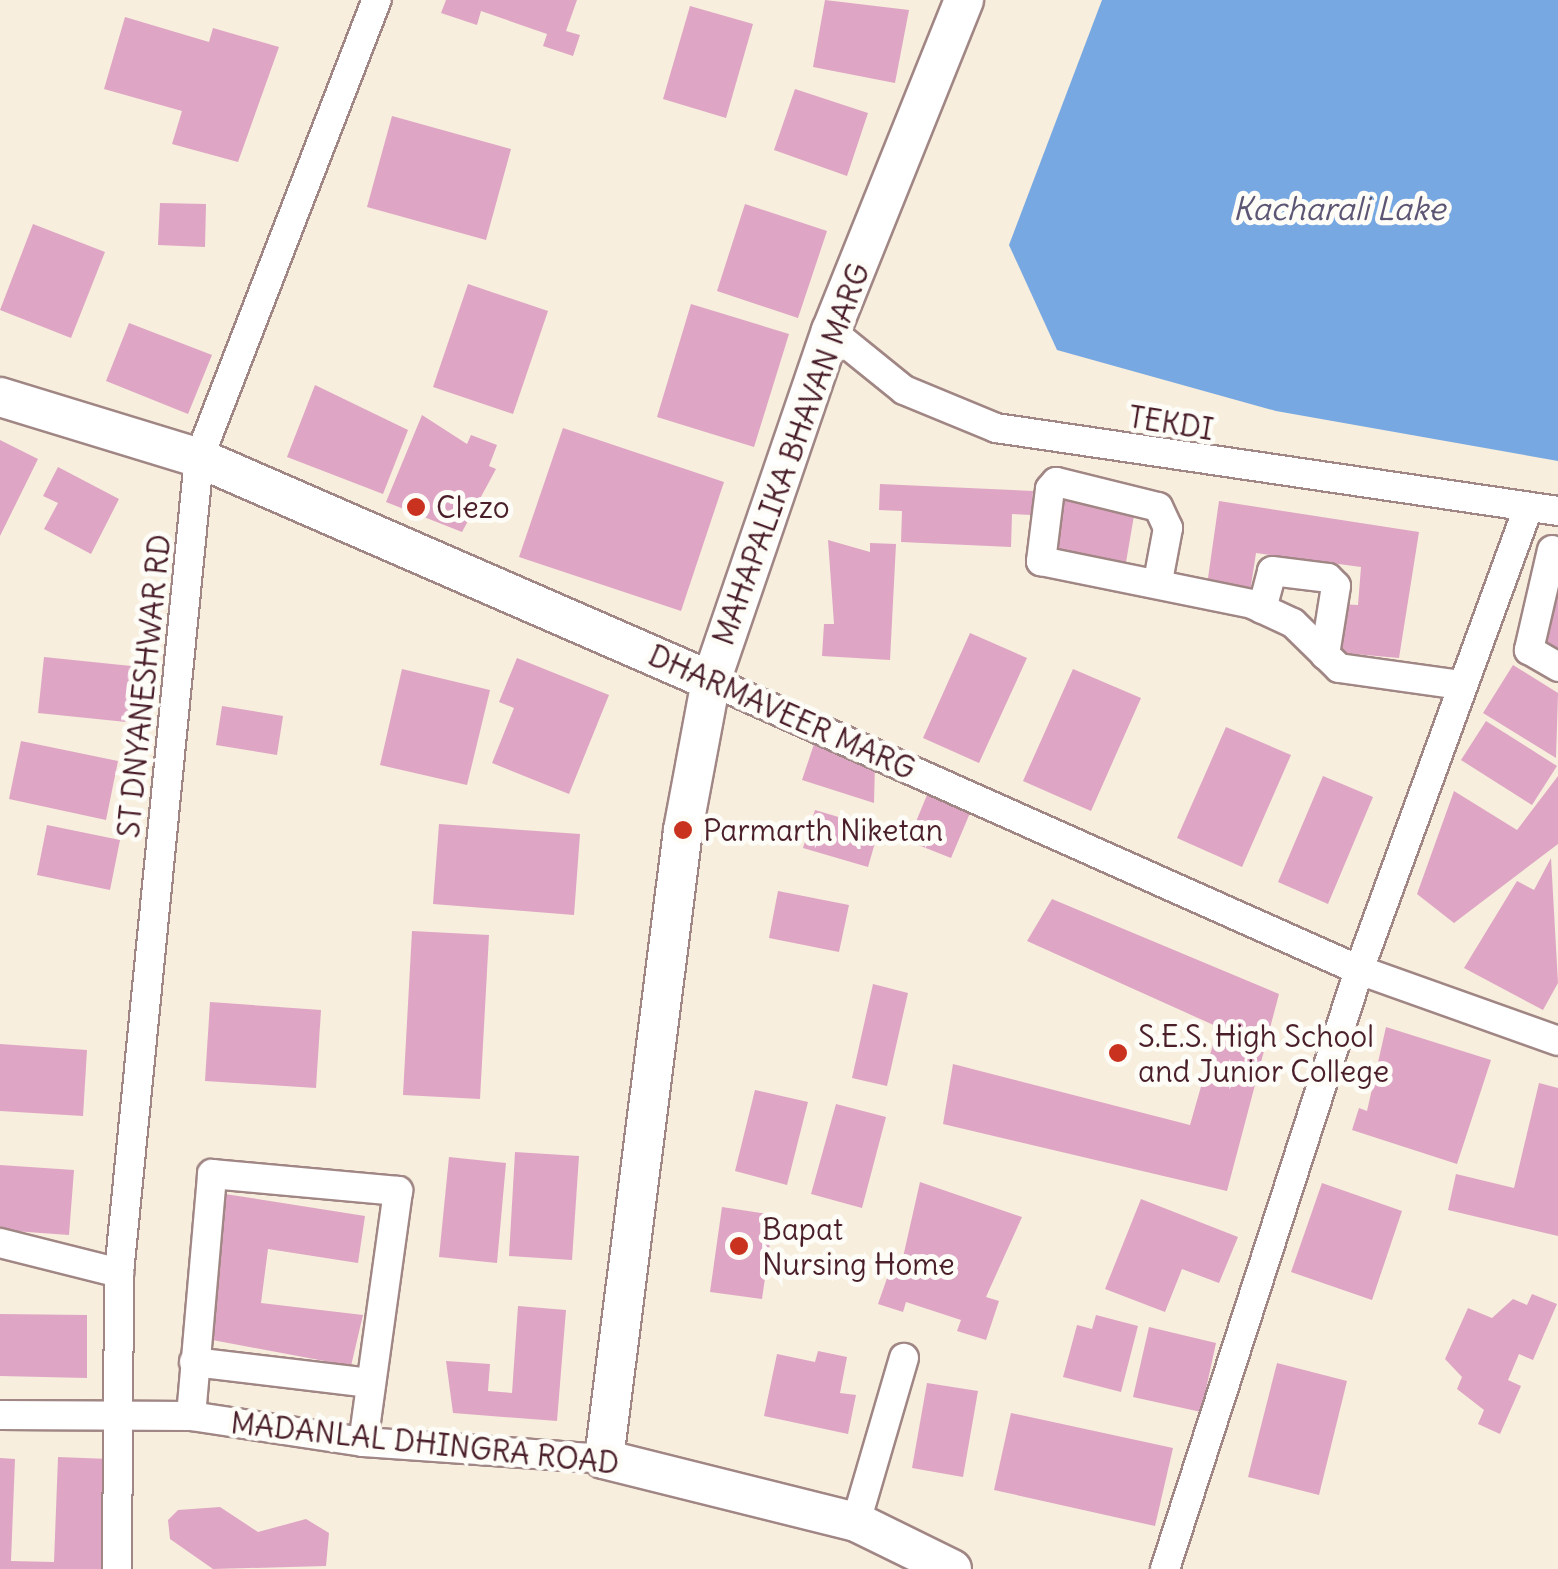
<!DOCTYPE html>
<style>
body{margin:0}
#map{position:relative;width:1558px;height:1569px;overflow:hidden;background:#f7eedd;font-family:Delius,sans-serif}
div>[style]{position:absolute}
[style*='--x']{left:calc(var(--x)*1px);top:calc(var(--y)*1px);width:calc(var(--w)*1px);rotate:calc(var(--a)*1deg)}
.water>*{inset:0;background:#78a8e2}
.building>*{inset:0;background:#dea6c4}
.roads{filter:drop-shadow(2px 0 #a08684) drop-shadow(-2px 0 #a08684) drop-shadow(0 2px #a08684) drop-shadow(0 -2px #a08684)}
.street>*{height:28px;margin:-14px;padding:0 14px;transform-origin:14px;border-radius:14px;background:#fff}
.secondary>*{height:38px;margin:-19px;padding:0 19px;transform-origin:19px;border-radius:19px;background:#fff}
.dots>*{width:28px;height:28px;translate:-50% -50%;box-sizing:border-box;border:5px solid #fdfcf7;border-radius:50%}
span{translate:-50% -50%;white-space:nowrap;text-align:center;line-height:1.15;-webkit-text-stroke:10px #fdfcf7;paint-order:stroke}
.street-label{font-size:30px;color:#4a1f2b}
.poi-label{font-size:30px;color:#4a1f2b}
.left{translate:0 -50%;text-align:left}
.water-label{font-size:32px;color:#5c5674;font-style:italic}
</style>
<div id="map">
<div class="water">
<div style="clip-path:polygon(1102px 0,1558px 0,1558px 461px,1276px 411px,1057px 350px,1009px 245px)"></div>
</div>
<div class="building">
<div style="clip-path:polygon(446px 0,577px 0,566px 31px,580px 35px,573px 56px,543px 46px,547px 34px,481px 11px,477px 25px,441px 13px)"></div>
<div style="clip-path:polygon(825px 0,909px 10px,895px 83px,813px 67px)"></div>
<div style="clip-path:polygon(690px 6px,753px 24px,726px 118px,663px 99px)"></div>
<div style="clip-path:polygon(125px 17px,209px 42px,213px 28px,279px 47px,238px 162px,172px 144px,182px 111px,104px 89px)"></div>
<div style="clip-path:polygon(795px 89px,868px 113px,847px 176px,774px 150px)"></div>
<div style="clip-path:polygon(392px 116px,511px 149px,486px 240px,367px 207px)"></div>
<div style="clip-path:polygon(160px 203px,206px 204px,205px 247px,158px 245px)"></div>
<div style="clip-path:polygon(745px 204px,827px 231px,798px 318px,717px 291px)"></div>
<div style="clip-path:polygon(33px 224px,105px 252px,71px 338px,0 310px)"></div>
<div style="clip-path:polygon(468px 284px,548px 311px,513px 414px,433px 387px)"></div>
<div style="clip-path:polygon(691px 304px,789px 334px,754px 447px,657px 417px)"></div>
<div style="clip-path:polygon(129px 323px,212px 355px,188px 414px,106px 381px)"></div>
<div style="clip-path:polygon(315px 385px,408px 430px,383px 494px,287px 457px)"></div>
<div style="clip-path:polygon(422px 415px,467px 444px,471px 435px,497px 445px,489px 466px,496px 469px,462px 532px,386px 502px)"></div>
<div style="clip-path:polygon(563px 428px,724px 482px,681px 611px,519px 557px)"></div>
<div style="clip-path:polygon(0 440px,38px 459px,0 536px)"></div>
<div style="clip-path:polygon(58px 467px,119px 499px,91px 554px,44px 529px,58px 503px,43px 496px)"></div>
<div style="clip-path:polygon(880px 484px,1033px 491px,1032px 515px,1012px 514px,1011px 547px,901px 542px,902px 511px,879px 510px)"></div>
<div style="clip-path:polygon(1057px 490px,1136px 504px,1125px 568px,1045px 554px)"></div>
<div style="clip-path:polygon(1219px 501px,1419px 532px,1399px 658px,1332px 652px,1337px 604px,1358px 605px,1361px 567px,1256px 553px,1250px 592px,1207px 585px)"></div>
<div style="clip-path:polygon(828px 540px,870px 552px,870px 543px,896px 544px,890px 660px,822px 656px,824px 624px,834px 624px)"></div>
<div style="clip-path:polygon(1558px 584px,1558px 657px,1537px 651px)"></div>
<div style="clip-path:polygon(970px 633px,1027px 658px,979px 763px,923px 738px)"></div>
<div style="clip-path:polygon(44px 657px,141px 667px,136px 723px,38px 713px)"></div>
<div style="clip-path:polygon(517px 658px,609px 695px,569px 794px,492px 763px,514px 708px,499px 702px)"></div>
<div style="clip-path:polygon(1513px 665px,1558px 693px,1556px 758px,1483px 713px)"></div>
<div style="clip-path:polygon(402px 669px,490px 690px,467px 785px,380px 765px)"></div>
<div style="clip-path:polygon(1073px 669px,1141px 698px,1091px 811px,1023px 781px)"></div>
<div style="clip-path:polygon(222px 706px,283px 716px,277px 755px,216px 745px)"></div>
<div style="clip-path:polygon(1486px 721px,1557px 766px,1532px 805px,1461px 760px)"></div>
<div style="clip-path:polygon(1226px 727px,1291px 755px,1242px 867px,1177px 838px)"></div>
<div style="clip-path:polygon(21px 741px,118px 761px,106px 820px,9px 799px)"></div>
<div style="clip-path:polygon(814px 744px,875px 763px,874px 803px,802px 780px)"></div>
<div style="clip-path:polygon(1323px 776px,1373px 797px,1328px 904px,1278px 882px)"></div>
<div style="clip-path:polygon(1558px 776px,1558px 844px,1454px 923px,1417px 894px,1454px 791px,1517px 830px)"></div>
<div style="clip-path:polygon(927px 795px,970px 813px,951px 858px,908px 841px)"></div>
<div style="clip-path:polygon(815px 810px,879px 829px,868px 867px,803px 848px)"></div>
<div style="clip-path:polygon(439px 824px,580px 834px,574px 915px,433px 904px)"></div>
<div style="clip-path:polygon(47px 825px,120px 840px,110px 890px,37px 875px)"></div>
<div style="clip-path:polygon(1551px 858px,1558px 983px,1543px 1010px,1464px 968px,1517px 881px,1534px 890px)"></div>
<div style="clip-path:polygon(778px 891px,849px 905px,839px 952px,769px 938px)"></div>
<div style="clip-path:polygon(1052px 899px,1279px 994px,1227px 1191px,943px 1124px,953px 1064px,1190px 1125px,1218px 1027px,1027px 941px)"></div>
<div style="clip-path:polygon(412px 931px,489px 935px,480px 1099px,403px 1095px)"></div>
<div style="clip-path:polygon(873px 984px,908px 993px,887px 1086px,852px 1078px)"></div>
<div style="clip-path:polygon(210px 1002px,321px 1010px,316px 1088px,205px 1081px)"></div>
<div style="clip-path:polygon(1386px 1027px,1491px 1060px,1457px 1164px,1352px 1130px,1359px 1108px,1367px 1111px)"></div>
<div style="clip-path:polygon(0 1044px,87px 1050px,83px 1116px,0 1111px)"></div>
<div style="clip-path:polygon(1539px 1083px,1558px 1088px,1558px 1236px,1448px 1210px,1456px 1174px,1514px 1188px)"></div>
<div style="clip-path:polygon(755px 1090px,808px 1102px,787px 1185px,735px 1171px)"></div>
<div style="clip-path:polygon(836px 1104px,886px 1117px,862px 1208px,811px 1194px)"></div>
<div style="clip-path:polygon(515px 1152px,579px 1156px,572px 1260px,509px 1256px)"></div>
<div style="clip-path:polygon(449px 1157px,506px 1163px,497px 1263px,439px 1257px)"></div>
<div style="clip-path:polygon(0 1165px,74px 1170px,69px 1235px,0 1230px)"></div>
<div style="clip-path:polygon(920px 1182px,1022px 1217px,986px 1297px,999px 1301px,986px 1340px,957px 1331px,961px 1320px,906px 1302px,903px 1312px,878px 1304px,892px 1264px,901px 1266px)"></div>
<div style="clip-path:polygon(1322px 1183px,1402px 1211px,1372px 1300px,1291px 1272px)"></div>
<div style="clip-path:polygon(225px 1194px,365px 1216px,358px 1263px,268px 1249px,261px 1303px,363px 1315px,351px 1366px,207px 1339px)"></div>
<div style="clip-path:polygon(1141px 1199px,1238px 1237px,1219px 1283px,1182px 1269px,1165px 1312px,1105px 1289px)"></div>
<div style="clip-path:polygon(722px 1207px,774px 1215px,762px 1299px,710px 1292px)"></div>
<div style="clip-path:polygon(1532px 1294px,1557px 1304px,1533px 1360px,1519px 1354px,1508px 1380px,1521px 1386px,1500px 1434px,1478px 1424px,1484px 1410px,1457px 1389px,1462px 1377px,1445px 1359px,1468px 1308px,1492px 1318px,1513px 1299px,1527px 1305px)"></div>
<div style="clip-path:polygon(518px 1306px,566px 1310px,557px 1421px,453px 1413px,446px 1361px,490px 1364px,488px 1391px,512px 1393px)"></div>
<div style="clip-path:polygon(0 1314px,87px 1315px,87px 1378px,0 1376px)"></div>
<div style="clip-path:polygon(1096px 1315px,1138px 1326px,1121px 1392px,1063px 1377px,1077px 1325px,1092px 1329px)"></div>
<div style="clip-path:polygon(1149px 1327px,1216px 1343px,1201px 1412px,1133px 1397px)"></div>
<div style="clip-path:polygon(818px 1351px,847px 1357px,840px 1393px,856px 1395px,848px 1434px,764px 1416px,777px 1354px,815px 1362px)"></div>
<div style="clip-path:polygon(1277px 1363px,1347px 1381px,1319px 1495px,1248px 1477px)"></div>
<div style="clip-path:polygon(927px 1383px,978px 1391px,963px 1477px,912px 1468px)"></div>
<div style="clip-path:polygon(1011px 1413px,1173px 1448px,1155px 1526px,994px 1490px)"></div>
<div style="clip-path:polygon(58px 1457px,109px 1459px,105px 1569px,0 1569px,0 1458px,15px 1459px,11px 1561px,54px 1562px)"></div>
<div style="clip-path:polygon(220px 1507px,258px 1532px,306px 1519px,329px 1533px,326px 1566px,213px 1569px,170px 1539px,168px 1520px,178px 1510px)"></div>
</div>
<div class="roads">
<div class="street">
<div style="--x:831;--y:331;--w:94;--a:38.9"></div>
<div style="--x:904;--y:390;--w:100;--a:22.4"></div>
<div style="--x:996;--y:428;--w:568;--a:8.4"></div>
<div style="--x:1552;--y:550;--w:103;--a:103"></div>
<div style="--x:1529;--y:650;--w:34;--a:30"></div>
<div style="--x:1158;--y:581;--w:54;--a:-79.3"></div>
<div style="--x:1168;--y:528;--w:23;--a:-115"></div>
<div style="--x:1158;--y:507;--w:105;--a:-166.2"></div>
<div style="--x:1056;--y:482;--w:9;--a:131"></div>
<div style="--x:1050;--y:489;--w:73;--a:97.1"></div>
<div style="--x:1041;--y:561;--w:215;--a:11.5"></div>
<div style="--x:1252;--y:604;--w:45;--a:24.9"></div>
<div style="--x:1293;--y:623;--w:64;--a:44.4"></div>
<div style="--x:1339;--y:668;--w:122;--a:8"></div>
<div style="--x:1262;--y:609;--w:39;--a:-75"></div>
<div style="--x:1272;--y:571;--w:56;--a:7.1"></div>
<div style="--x:1328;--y:578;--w:11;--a:45"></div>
<div style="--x:1336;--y:586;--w:70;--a:99.1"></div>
<div style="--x:711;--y:681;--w:710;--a:24.04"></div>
<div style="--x:1359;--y:970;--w:211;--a:19.6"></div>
<div style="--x:0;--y:1243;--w:123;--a:14.1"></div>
<div style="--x:194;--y:1362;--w:178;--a:6.8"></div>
<div style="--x:0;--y:1415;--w:191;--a:0.3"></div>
<div style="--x:191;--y:1416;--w:174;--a:8.6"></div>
<div style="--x:363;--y:1442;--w:242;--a:4"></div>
<div style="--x:191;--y:1416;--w:243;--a:-85"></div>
<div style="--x:212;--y:1174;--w:187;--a:5.2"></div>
<div style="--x:398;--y:1191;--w:253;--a:97.9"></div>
<div style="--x:856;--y:1522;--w:171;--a:-73.7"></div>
<div style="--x:117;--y:1569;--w:296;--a:-89.6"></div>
<div style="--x:119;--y:1273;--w:819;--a:-84.39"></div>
<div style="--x:199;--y:458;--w:491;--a:-68.8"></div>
<div style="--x:1165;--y:1569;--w:630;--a:-72.05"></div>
<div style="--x:1359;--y:970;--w:488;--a:-69.9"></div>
</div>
<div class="secondary">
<div style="--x:0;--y:397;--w:208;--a:17"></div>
<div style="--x:199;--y:458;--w:558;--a:23.54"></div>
<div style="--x:952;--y:1569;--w:107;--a:-153.9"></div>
<div style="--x:856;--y:1522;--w:260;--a:-166"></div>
<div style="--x:604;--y:1459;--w:634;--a:-82.84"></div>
<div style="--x:683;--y:830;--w:152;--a:-79.4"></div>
<div style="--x:711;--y:681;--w:370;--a:-71.1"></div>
<div style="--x:831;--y:331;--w:357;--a:-68.1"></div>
</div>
</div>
<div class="dots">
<div style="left:416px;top:507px;background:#c8321e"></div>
<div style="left:683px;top:830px;background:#c8321e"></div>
<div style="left:1118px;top:1053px;background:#c8321e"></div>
<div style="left:739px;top:1246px;background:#c8321e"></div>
</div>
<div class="street-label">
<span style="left:1171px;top:423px;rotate:9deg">TEKDI</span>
<span style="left:791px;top:454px;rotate:-70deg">MAHAPALIKA BHAVAN MARG</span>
<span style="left:144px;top:686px;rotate:-84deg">ST DNYANESHWAR RD</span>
<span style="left:782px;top:712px;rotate:24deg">DHARMAVEER MARG</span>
<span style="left:425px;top:1443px;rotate:6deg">MADANLAL DHINGRA ROAD</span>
</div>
<div class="poi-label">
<span class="left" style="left:436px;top:507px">Clezo</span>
<span class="left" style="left:703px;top:830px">Parmarth Niketan</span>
<span class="left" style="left:1138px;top:1053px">S.E.S. High School<br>and Junior College</span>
<span class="left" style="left:762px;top:1246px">Bapat<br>Nursing Home</span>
</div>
<div class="water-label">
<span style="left:1339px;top:209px">Kacharali Lake</span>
</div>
</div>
